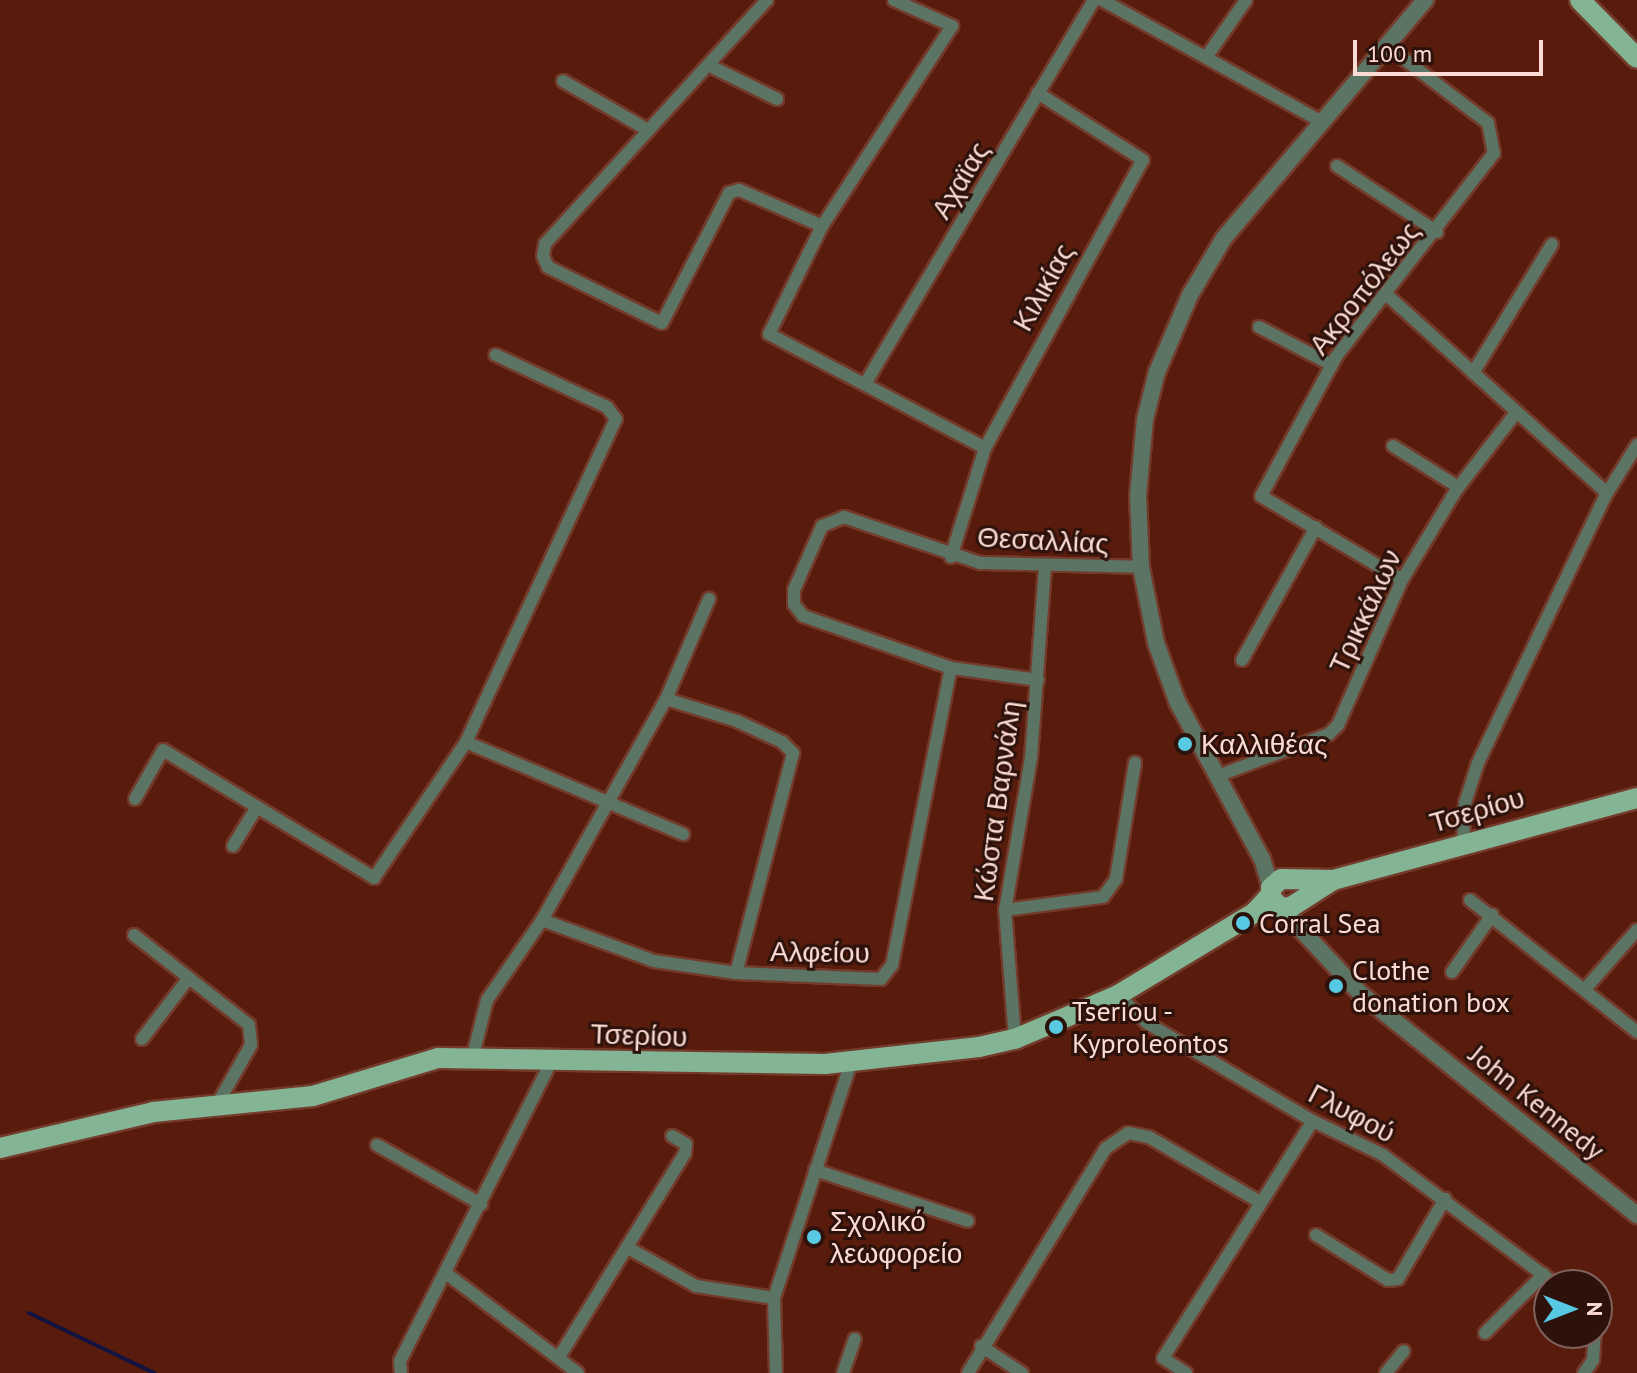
<!DOCTYPE html>
<meta charset="utf-8">
<style>
body{margin:0}
#map{position:relative;width:1637px;height:1373px;overflow:hidden;background:#591c0c;font-family:"PT Sans",sans-serif}
div>[style]{position:absolute}
[style*='--x']{left:calc(var(--x)*1px);top:calc(var(--y)*1px);width:calc(var(--w)*1px);rotate:calc(var(--a)*1deg)}
.stream>*{height:4px;margin:-2px;padding:0 2px;transform-origin:2px;border-radius:2px;background:#121340}
.roads{filter:drop-shadow(2px 0 #733b2c) drop-shadow(-2px 0 #733b2c) drop-shadow(0 2px #733b2c) drop-shadow(0 -2px #733b2c)}
.minor>*{height:12px;margin:-6px;padding:0 6px;transform-origin:6px;border-radius:6px;background:#5c7464}
.tertiary>*{height:16px;margin:-8px;padding:0 8px;transform-origin:8px;border-radius:8px;background:#5c7464}
.primary>*{height:20px;margin:-10px;padding:0 10px;transform-origin:10px;border-radius:10px;background:#83b594}
.dots>*{width:22px;height:22px;translate:-50% -50%;box-sizing:border-box;border:4px solid #2d120b;border-radius:50%}
span{translate:-50% -50%;white-space:nowrap;text-align:center;line-height:1.15;-webkit-text-stroke:6px #2d120b;paint-order:stroke}
.street-label{font-size:28px;color:#fbdbd3}
.poi-label{font-size:28px;color:#fbdbd3}
.left{translate:0 -50%;text-align:left}
.north{position:absolute;left:1533px;top:1269px;width:80px;height:80px;box-sizing:border-box;background:#2d120b;border:2px solid #7f625b;border-radius:50%;rotate:90deg;font-size:22px;font-weight:700;line-height:32px;text-align:center;color:#fbdbd3}
.north::after{content:'';display:block;margin:auto;width:28px;height:36px;background:#58c9e3;clip-path:polygon(50% 0,100% 100%,50% 72%,0 100%)}
.scale{position:absolute;left:1353px;top:40px;width:190px;height:36px;box-sizing:border-box;border:4px solid #fbdbd3;border-top:0;padding-left:10px;font-size:24px;line-height:28px;white-space:nowrap;color:#fbdbd3;-webkit-text-stroke:6px #2d120b;paint-order:stroke}
</style>
<div id="map">
<div class="stream">
<div style="--x:29;--y:1313;--w:139;--a:25.6"></div>
</div>
<div class="roads">
<div class="minor">
<div style="--x:767;--y:0;--w:330;--a:132.3"></div>
<div style="--x:545;--y:244;--w:12;--a:99"></div>
<div style="--x:543;--y:256;--w:12;--a:66"></div>
<div style="--x:548;--y:267;--w:127;--a:26.2"></div>
<div style="--x:662;--y:323;--w:146;--a:-62.7"></div>
<div style="--x:729;--y:193;--w:10;--a:-17"></div>
<div style="--x:739;--y:190;--w:90;--a:23.4"></div>
<div style="--x:894;--y:0;--w:64;--a:24.1"></div>
<div style="--x:952;--y:26;--w:239;--a:123"></div>
<div style="--x:822;--y:226;--w:120;--a:116.1"></div>
<div style="--x:769;--y:334;--w:244;--a:27.8"></div>
<div style="--x:1102;--y:0;--w:249;--a:29"></div>
<div style="--x:1387;--y:46;--w:127;--a:37.3"></div>
<div style="--x:1488;--y:123;--w:31;--a:79"></div>
<div style="--x:1494;--y:153;--w:258;--a:127.8"></div>
<div style="--x:1336;--y:357;--w:158;--a:118.3"></div>
<div style="--x:1261;--y:496;--w:164;--a:30.8"></div>
<div style="--x:1207;--y:56;--w:68;--a:-55.1"></div>
<div style="--x:708;--y:65;--w:77;--a:26.2"></div>
<div style="--x:563;--y:81;--w:98;--a:30"></div>
<div style="--x:1337;--y:166;--w:120;--a:33.4"></div>
<div style="--x:1387;--y:295;--w:296;--a:42"></div>
<div style="--x:1259;--y:327;--w:82;--a:27.5"></div>
<div style="--x:1473;--y:373;--w:151;--a:-58.5"></div>
<div style="--x:865;--y:384;--w:447;--a:-59.2"></div>
<div style="--x:1393;--y:446;--w:77;--a:32.2"></div>
<div style="--x:951;--y:557;--w:114;--a:-72.7"></div>
<div style="--x:985;--y:448;--w:328;--a:-61.3"></div>
<div style="--x:1143;--y:160;--w:125;--a:-147.5"></div>
<div style="--x:1242;--y:660;--w:152;--a:-60.9"></div>
<div style="--x:1038;--y:680;--w:88;--a:-172.1"></div>
<div style="--x:951;--y:668;--w:157;--a:-160.6"></div>
<div style="--x:803;--y:616;--w:15;--a:-127"></div>
<div style="--x:794;--y:604;--w:14;--a:-90"></div>
<div style="--x:794;--y:590;--w:70;--a:-66.4"></div>
<div style="--x:822;--y:526;--w:24;--a:-22"></div>
<div style="--x:844;--y:517;--w:144;--a:18.7"></div>
<div style="--x:980;--y:563;--w:161;--a:1.4"></div>
<div style="--x:666;--y:699;--w:74;--a:17.2"></div>
<div style="--x:737;--y:721;--w:50;--a:25"></div>
<div style="--x:782;--y:742;--w:16;--a:45"></div>
<div style="--x:793;--y:753;--w:227;--a:104.5"></div>
<div style="--x:466;--y:742;--w:236;--a:23"></div>
<div style="--x:1220;--y:775;--w:116;--a:-20.6"></div>
<div style="--x:1329;--y:734;--w:13;--a:-45"></div>
<div style="--x:1338;--y:725;--w:158;--a:-66.2"></div>
<div style="--x:1402;--y:580;--w:106;--a:-58.9"></div>
<div style="--x:1457;--y:489;--w:95;--a:-52.3"></div>
<div style="--x:135;--y:799;--w:56;--a:-60.3"></div>
<div style="--x:163;--y:750;--w:247;--a:31.2"></div>
<div style="--x:374;--y:878;--w:164;--a:-55.9"></div>
<div style="--x:466;--y:742;--w:356;--a:-65.1"></div>
<div style="--x:616;--y:419;--w:15;--a:-127"></div>
<div style="--x:607;--y:407;--w:123;--a:-154.9"></div>
<div style="--x:1463;--y:842;--w:39;--a:-87"></div>
<div style="--x:1465;--y:803;--w:40;--a:-72"></div>
<div style="--x:1477;--y:765;--w:301;--a:-64.5"></div>
<div style="--x:1607;--y:493;--w:57;--a:-58"></div>
<div style="--x:233;--y:846;--w:46;--a:-58.4"></div>
<div style="--x:1470;--y:900;--w:213;--a:38.3"></div>
<div style="--x:1005;--y:910;--w:99;--a:-7.6"></div>
<div style="--x:1103;--y:897;--w:22;--a:-54"></div>
<div style="--x:1116;--y:879;--w:118;--a:-80.7"></div>
<div style="--x:542;--y:920;--w:119;--a:20.1"></div>
<div style="--x:654;--y:961;--w:83;--a:8.3"></div>
<div style="--x:736;--y:973;--w:145;--a:2.4"></div>
<div style="--x:881;--y:979;--w:18;--a:-52"></div>
<div style="--x:892;--y:965;--w:303;--a:-78.8"></div>
<div style="--x:134;--y:935;--w:146;--a:38"></div>
<div style="--x:249;--y:1025;--w:20;--a:84"></div>
<div style="--x:251;--y:1045;--w:73;--a:119.7"></div>
<div style="--x:1452;--y:972;--w:70;--a:-54.9"></div>
<div style="--x:1586;--y:988;--w:77;--a:-48.7"></div>
<div style="--x:1118;--y:995;--w:40;--a:44"></div>
<div style="--x:1147;--y:1023;--w:193;--a:30.6"></div>
<div style="--x:1313;--y:1121;--w:78;--a:25.9"></div>
<div style="--x:1383;--y:1155;--w:217;--a:36.8"></div>
<div style="--x:142;--y:1039;--w:76;--a:-52.5"></div>
<div style="--x:1015;--y:1039;--w:129;--a:-94.4"></div>
<div style="--x:1005;--y:910;--w:154;--a:-80.3"></div>
<div style="--x:1031;--y:758;--w:191;--a:-85.8"></div>
<div style="--x:473;--y:1055;--w:57;--a:-75.7"></div>
<div style="--x:487;--y:1000;--w:97;--a:-55.5"></div>
<div style="--x:542;--y:920;--w:253;--a:-60.7"></div>
<div style="--x:666;--y:699;--w:109;--a:-66.7"></div>
<div style="--x:377;--y:1145;--w:120;--a:29.6"></div>
<div style="--x:815;--y:1170;--w:161;--a:18.4"></div>
<div style="--x:1316;--y:1235;--w:85;--a:32"></div>
<div style="--x:1388;--y:1280;--w:10;--a:-6"></div>
<div style="--x:1398;--y:1279;--w:93;--a:-59.6"></div>
<div style="--x:630;--y:1249;--w:76;--a:29.3"></div>
<div style="--x:696;--y:1286;--w:79;--a:8.7"></div>
<div style="--x:447;--y:1274;--w:164;--a:37.1"></div>
<div style="--x:1485;--y:1333;--w:83;--a:-45"></div>
<div style="--x:981;--y:1346;--w:49;--a:33.4"></div>
<div style="--x:559;--y:1357;--w:240;--a:-58.3"></div>
<div style="--x:685;--y:1153;--w:9;--a:-84"></div>
<div style="--x:686;--y:1144;--w:16;--a:-150"></div>
<div style="--x:401;--y:1373;--w:12;--a:-95"></div>
<div style="--x:400;--y:1361;--w:337;--a:-63.2"></div>
<div style="--x:776;--y:1373;--w:75;--a:-91.5"></div>
<div style="--x:774;--y:1298;--w:248;--a:-71.9"></div>
<div style="--x:843;--y:1373;--w:36;--a:-71"></div>
<div style="--x:968;--y:1373;--w:264;--a:-58.5"></div>
<div style="--x:1106;--y:1148;--w:27;--a:-34"></div>
<div style="--x:1128;--y:1133;--w:21;--a:11"></div>
<div style="--x:1149;--y:1137;--w:129;--a:30.4"></div>
<div style="--x:1186;--y:1373;--w:27;--a:-147"></div>
<div style="--x:1163;--y:1358;--w:280;--a:-57.7"></div>
<div style="--x:1386;--y:1373;--w:28;--a:-51"></div>
<div style="--x:1584;--y:1373;--w:16;--a:-55"></div>
<div style="--x:1593;--y:1360;--w:27;--a:-86"></div>
</div>
<div class="tertiary">
<div style="--x:1271;--y:888;--w:30;--a:-107"></div>
<div style="--x:1262;--y:859;--w:179;--a:-118.3"></div>
<div style="--x:1177;--y:701;--w:62;--a:-109.9"></div>
<div style="--x:1156;--y:643;--w:77;--a:-101.2"></div>
<div style="--x:1141;--y:567;--w:71;--a:-92.4"></div>
<div style="--x:1138;--y:496;--w:77;--a:-84.8"></div>
<div style="--x:1145;--y:419;--w:49;--a:-75.7"></div>
<div style="--x:1157;--y:372;--w:84;--a:-66.8"></div>
<div style="--x:1190;--y:295;--w:66;--a:-59.2"></div>
<div style="--x:1224;--y:238;--w:312;--a:-49.8"></div>
<div style="--x:1281;--y:908;--w:117;--a:47.1"></div>
<div style="--x:1361;--y:994;--w:354;--a:38.7"></div>
</div>
<div class="primary">
<div style="--x:1580;--y:0;--w:81;--a:45.5"></div>
<div style="--x:1333;--y:880;--w:50;--a:147.3"></div>
<div style="--x:1291;--y:907;--w:10;--a:174"></div>
<div style="--x:1281;--y:908;--w:14;--a:-135"></div>
<div style="--x:1271;--y:898;--w:10;--a:-90"></div>
<div style="--x:1271;--y:888;--w:13;--a:-42"></div>
<div style="--x:1281;--y:879;--w:52;--a:1.1"></div>
<div style="--x:1333;--y:880;--w:315;--a:-15.1"></div>
<div style="--x:0;--y:1148;--w:157;--a:-13.2"></div>
<div style="--x:153;--y:1112;--w:161;--a:-5.7"></div>
<div style="--x:313;--y:1096;--w:131;--a:-16.9"></div>
<div style="--x:438;--y:1058;--w:387;--a:0.9"></div>
<div style="--x:825;--y:1064;--w:155;--a:-6.3"></div>
<div style="--x:979;--y:1047;--w:37;--a:-13"></div>
<div style="--x:1015;--y:1039;--w:112;--a:-23.1"></div>
<div style="--x:1118;--y:995;--w:159;--a:-31.1"></div>
<div style="--x:1254;--y:913;--w:23;--a:-47"></div>
</div>
</div>
<div class="dots">
<div style="left:1185px;top:744px;background:#58c9e3"></div>
<div style="left:1243px;top:923px;background:#58c9e3"></div>
<div style="left:1336px;top:986px;background:#58c9e3"></div>
<div style="left:1056px;top:1027px;background:#58c9e3"></div>
<div style="left:814px;top:1237px;background:#58c9e3"></div>
</div>
<div class="street-label">
<span style="left:960px;top:180px;rotate:-59deg">Αχαϊας</span>
<span style="left:1043px;top:287px;rotate:-61deg">Κιλικίας</span>
<span style="left:1364px;top:288px;rotate:-52deg">Ακροπόλεως</span>
<span style="left:1043px;top:540px;rotate:3deg">Θεσαλλίας</span>
<span style="left:1365px;top:611px;rotate:-65deg">Τρικκάλων</span>
<span style="left:997px;top:801px;rotate:-82deg">Κώστα Βαρνάλη</span>
<span style="left:1477px;top:810px;rotate:-16deg">Τσερίου</span>
<span style="left:820px;top:952px;rotate:1deg">Αλφείου</span>
<span style="left:639px;top:1035px;rotate:2deg">Τσερίου</span>
<span style="left:1537px;top:1102px;rotate:39deg">John Kennedy</span>
<span style="left:1352px;top:1113px;rotate:28deg">Γλυφού</span>
</div>
<div class="poi-label">
<span class="left" style="left:1201px;top:744px">Καλλιθέας</span>
<span class="left" style="left:1259px;top:923px">Corral Sea</span>
<span class="left" style="left:1352px;top:986px">Clothe<br>donation box</span>
<span class="left" style="left:1072px;top:1027px">Tseriou -<br>Kyproleontos</span>
<span class="left" style="left:830px;top:1237px">Σχολικό<br>λεωφορείο</span>
</div>
<div class="north">N</div>
<div class="scale">100 m</div>
</div>
